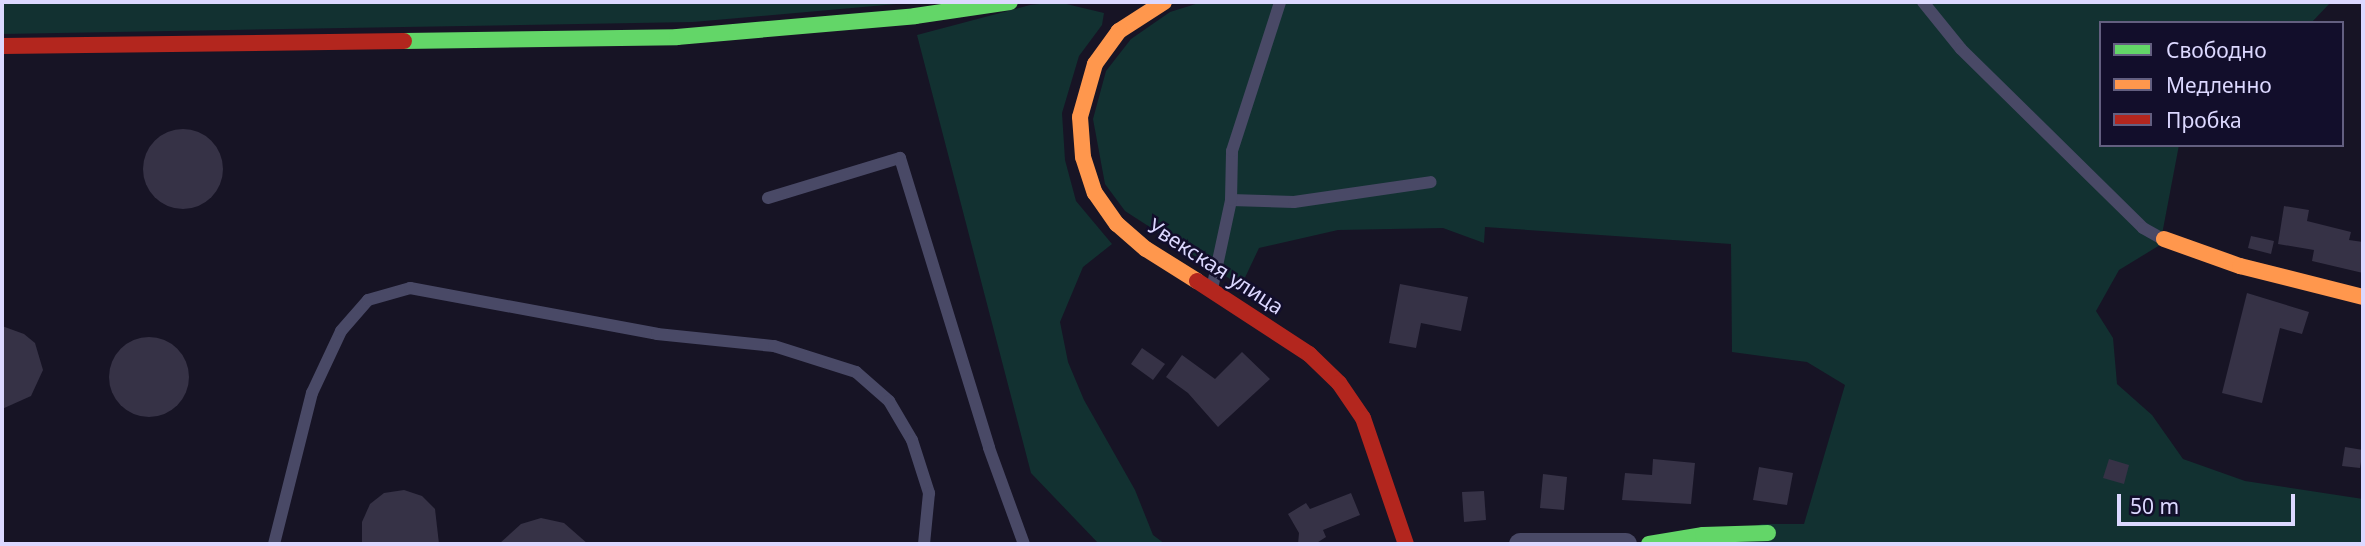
<!DOCTYPE html>
<meta charset="utf-8">
<style>
body{margin:0}
#map{position:relative;width:2365px;height:546px;overflow:hidden;background:#171425;font-family:"Noto Sans",sans-serif}
div>[style]{position:absolute}
[style*='--x']{left:calc(var(--x)*1px);top:calc(var(--y)*1px);width:calc(var(--w)*1px);rotate:calc(var(--a)*1deg)}
.green>*{inset:0;background:#123131}
.building>*{inset:0;background:#363246}
.round{border-radius:50%}
.lane>*{height:12px;margin:-6px;padding:0 6px;transform-origin:6px;border-radius:6px;background:#494966}
.street>*{height:23px;margin:-11.5px;padding:0 11.5px;transform-origin:11.5px;border-radius:11.5px;background:#494966}
.fast>*{height:16px;margin:-8px;padding:0 8px;transform-origin:8px;border-radius:8px;background:#63d668}
.slow>*{height:16px;margin:-8px;padding:0 8px;transform-origin:8px;border-radius:8px;background:#ff974d}
.jam>*{height:16px;margin:-8px;padding:0 8px;transform-origin:8px;border-radius:8px;background:#b3261e}
span{translate:-50% -50%;white-space:nowrap;text-align:center;line-height:1.15;-webkit-text-stroke:5px #120e2b;paint-order:stroke}
.street-label{font-size:21px;color:#dcd8ff}
.frame{position:absolute;inset:0;border:4px solid #dcd8ff;pointer-events:none}
.legend{position:absolute;left:2099px;top:21px;width:245px;height:126px;box-sizing:border-box;background:#120e2b;border:2px solid #635f80;margin:0;padding:9px 12px;list-style:none;font-size:21px;color:#dcd8ff}
.legend li{display:flex;align-items:center;gap:14px;height:35px}
.legend b{width:35px;border:2px solid #635f80}
.scale{position:absolute;left:2117px;top:494px;width:178px;height:32px;box-sizing:border-box;border:4px solid #dcd8ff;border-top:0;padding-left:9px;font-size:21px;line-height:24px;white-space:nowrap;color:#dcd8ff;-webkit-text-stroke:5px #120e2b;paint-order:stroke}
</style>
<div id="map">
<div class="green">
<div style="clip-path:polygon(2px 2px,919px 2px,693px 22px,2px 34px)"></div>
<div style="clip-path:polygon(1058px 2px,1104px 13px,1102px 25px,1079px 56px,1062px 113px,1065px 160px,1076px 201px,1112px 244px,1083px 267px,1060px 322px,1068px 362px,1084px 400px,1135px 490px,1153px 535px,1165px 544px,1099px 544px,1031px 473px,917px 35px,1030px 5px)"></div>
<div style="clip-path:polygon(1202px 2px,2331px 2px,2311px 23px,2101px 23px,2101px 145px,2179px 145px,2160px 245px,2119px 270px,2096px 311px,2113px 338px,2117px 384px,2152px 415px,2183px 459px,2245px 481px,2363px 499px,2363px 544px,1689px 544px,1762px 524px,1804px 524px,1845px 385px,1807px 362px,1732px 352px,1731px 244px,1485px 227px,1484px 243px,1443px 228px,1338px 230px,1259px 248px,1241px 286px,1125px 211px,1105px 184px,1093px 119px,1106px 71px,1131px 39px,1170px 12px)"></div>
</div>
<div class="building">
<div class="round" style="left:143px;top:129px;width:80px;height:80px"></div>
<div style="clip-path:polygon(2284px 206px,2309px 210px,2307px 221px,2351px 232px,2349px 240px,2363px 242px,2363px 273px,2312px 261px,2314px 250px,2278px 244px)"></div>
<div style="clip-path:polygon(2251px 236px,2274px 241px,2271px 254px,2248px 248px)"></div>
<div style="clip-path:polygon(1400px 284px,1468px 297px,1461px 331px,1421px 323px,1416px 348px,1389px 343px)"></div>
<div style="clip-path:polygon(2247px 293px,2309px 312px,2302px 334px,2280px 328px,2262px 403px,2222px 393px)"></div>
<div style="clip-path:polygon(2px 326px,24px 334px,35px 343px,43px 370px,31px 396px,2px 409px)"></div>
<div class="round" style="left:109px;top:337px;width:80px;height:80px"></div>
<div style="clip-path:polygon(1142px 348px,1165px 364px,1153px 380px,1131px 364px)"></div>
<div style="clip-path:polygon(1242px 352px,1270px 379px,1218px 427px,1188px 393px,1166px 377px,1182px 355px,1215px 379px)"></div>
<div style="clip-path:polygon(2345px 447px,2363px 450px,2360px 468px,2342px 466px)"></div>
<div style="clip-path:polygon(1653px 459px,1695px 463px,1691px 504px,1622px 500px,1625px 473px,1652px 475px)"></div>
<div style="clip-path:polygon(2109px 459px,2129px 465px,2124px 484px,2103px 478px)"></div>
<div style="clip-path:polygon(1759px 467px,1793px 473px,1787px 505px,1753px 500px)"></div>
<div style="clip-path:polygon(1543px 474px,1567px 477px,1564px 510px,1540px 508px)"></div>
<div style="clip-path:polygon(404px 490px,422px 496px,435px 509px,439px 544px,362px 544px,362px 522px,370px 504px,384px 493px)"></div>
<div style="clip-path:polygon(1484px 491px,1486px 520px,1464px 522px,1462px 492px)"></div>
<div style="clip-path:polygon(1351px 493px,1360px 515px,1323px 530px,1326px 537px,1315px 544px,1298px 544px,1299px 533px,1288px 514px,1306px 503px,1310px 509px)"></div>
<div style="clip-path:polygon(541px 518px,564px 523px,588px 544px,499px 544px,521px 524px)"></div>
</div>
<div class="lane">
<div style="--x:1923;--y:2;--w:60;--a:51"></div>
<div style="--x:1961;--y:49;--w:255;--a:44.5"></div>
<div style="--x:2143;--y:228;--w:23;--a:29"></div>
<div style="--x:768;--y:198;--w:138;--a:-16.9"></div>
<div style="--x:900;--y:158;--w:303;--a:72.9"></div>
<div style="--x:989;--y:448;--w:102;--a:70"></div>
<div style="--x:1231;--y:200;--w:63;--a:1.8"></div>
<div style="--x:1294;--y:202;--w:138;--a:-8.3"></div>
<div style="--x:1212;--y:289;--w:91;--a:-77.9"></div>
<div style="--x:1231;--y:200;--w:49;--a:-88.8"></div>
<div style="--x:1232;--y:151;--w:157;--a:-72.1"></div>
<div style="--x:274;--y:544;--w:156;--a:-75.9"></div>
<div style="--x:312;--y:393;--w:68;--a:-64.9"></div>
<div style="--x:341;--y:331;--w:41;--a:-48.9"></div>
<div style="--x:368;--y:300;--w:44;--a:-15.9"></div>
<div style="--x:410;--y:288;--w:251;--a:10.5"></div>
<div style="--x:657;--y:334;--w:118;--a:5.9"></div>
<div style="--x:774;--y:346;--w:86;--a:17.6"></div>
<div style="--x:856;--y:372;--w:44;--a:41.3"></div>
<div style="--x:889;--y:401;--w:45;--a:59.5"></div>
<div style="--x:912;--y:440;--w:56;--a:72.2"></div>
<div style="--x:929;--y:493;--w:51;--a:95.6"></div>
</div>
<div class="street">
<div style="--x:1520;--y:544;--w:105;--a:0"></div>
</div>
<div class="fast">
<div style="--x:404;--y:41;--w:273;--a:-0.8"></div>
<div style="--x:677;--y:37;--w:239;--a:-5"></div>
<div style="--x:915;--y:16;--w:96;--a:-8.4"></div>
<div style="--x:1649;--y:544;--w:55;--a:-9.5"></div>
<div style="--x:1703;--y:535;--w:65;--a:-1.8"></div>
</div>
<div class="slow">
<div style="--x:1164;--y:2;--w:54;--a:147.2"></div>
<div style="--x:1119;--y:31;--w:41;--a:126"></div>
<div style="--x:1095;--y:64;--w:55;--a:105.8"></div>
<div style="--x:1080;--y:117;--w:40;--a:85.7"></div>
<div style="--x:1083;--y:157;--w:38;--a:72"></div>
<div style="--x:1095;--y:193;--w:38;--a:55"></div>
<div style="--x:1117;--y:224;--w:38;--a:41"></div>
<div style="--x:1146;--y:249;--w:60;--a:32.1"></div>
<div style="--x:2164;--y:239;--w:81;--a:19.6"></div>
<div style="--x:2240;--y:266;--w:127;--a:14.1"></div>
</div>
<div class="jam">
<div style="--x:2;--y:46;--w:402;--a:-0.7"></div>
<div style="--x:1197;--y:281;--w:134;--a:33.1"></div>
<div style="--x:1309;--y:354;--w:42;--a:44"></div>
<div style="--x:1339;--y:383;--w:42;--a:55.6"></div>
<div style="--x:1363;--y:418;--w:133;--a:71.2"></div>
</div>
<div class="street-label">
<span style="left:1216px;top:266px;rotate:33deg">Увекская улица</span>
</div>
<div class="frame"></div>
<ul class="legend">
<li><b style="height:9px;background:#63d668"></b>Свободно</li>
<li><b style="height:9px;background:#ff974d"></b>Медленно</li>
<li><b style="height:9px;background:#b3261e"></b>Пробка</li>
</ul>
<div class="scale">50 m</div>
</div>
